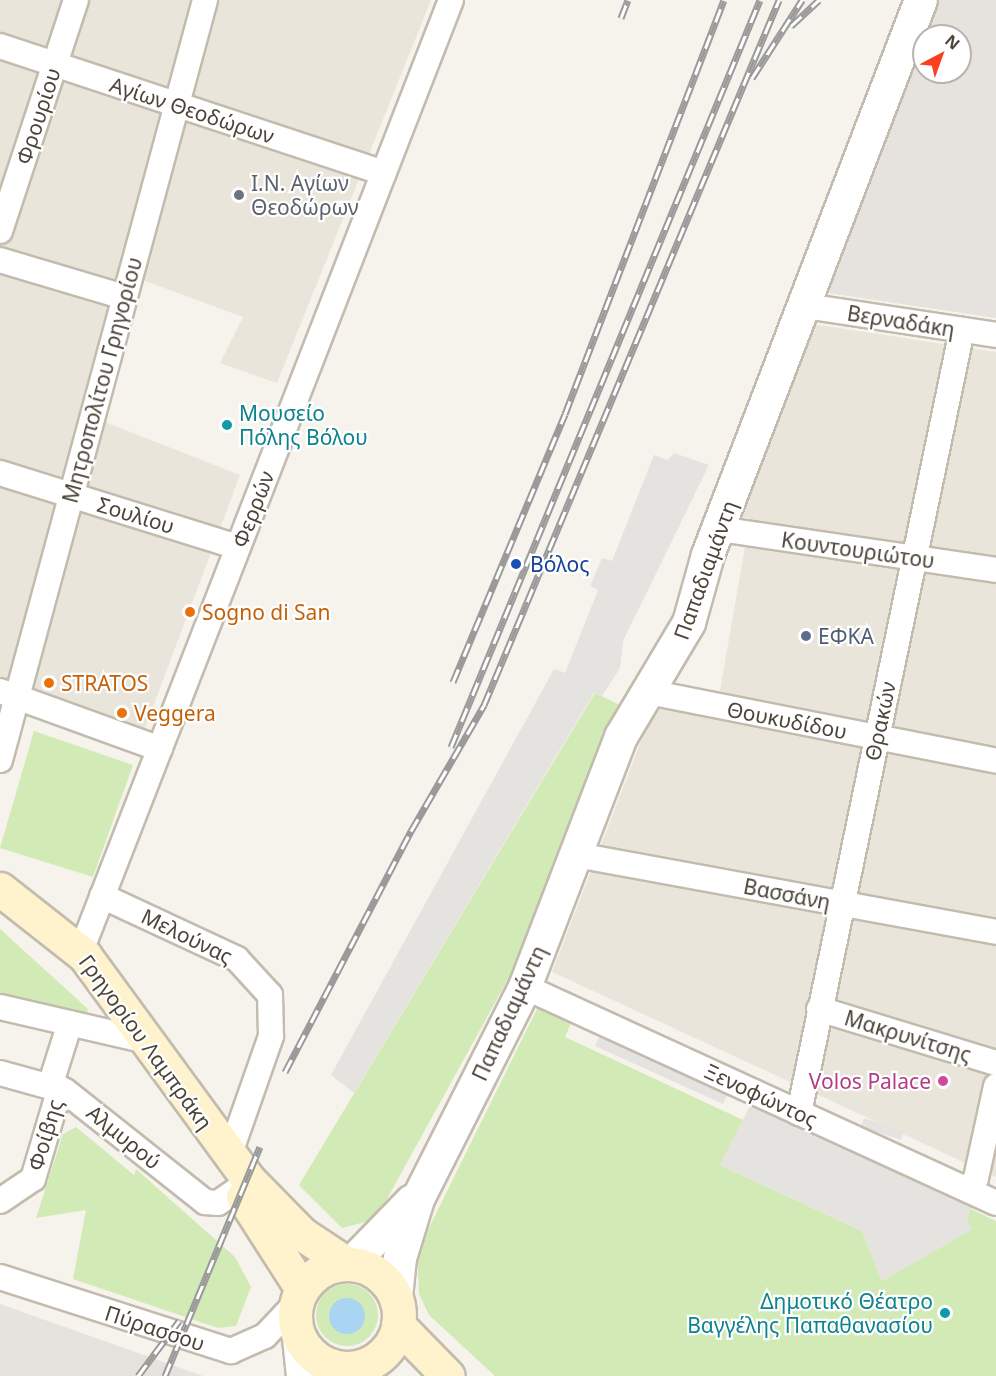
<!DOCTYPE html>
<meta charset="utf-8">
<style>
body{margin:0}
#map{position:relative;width:996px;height:1376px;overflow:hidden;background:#f6f3ec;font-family:"Noto Sans",sans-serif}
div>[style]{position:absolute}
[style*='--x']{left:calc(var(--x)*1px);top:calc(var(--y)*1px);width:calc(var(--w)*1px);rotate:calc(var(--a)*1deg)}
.residential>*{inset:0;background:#eae5da}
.industrial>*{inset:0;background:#e6e2dd}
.green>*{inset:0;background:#d2eab5}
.round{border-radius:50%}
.parking>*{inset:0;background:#e5e3e0}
.water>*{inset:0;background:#a9d4f2}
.roads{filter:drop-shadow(2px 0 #c2bbae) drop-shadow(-2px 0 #c2bbae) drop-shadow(0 2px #c2bbae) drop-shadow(0 -2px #c2bbae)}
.minor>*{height:24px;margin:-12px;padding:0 12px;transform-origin:12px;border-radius:12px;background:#fff}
.tertiary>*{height:32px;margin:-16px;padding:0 16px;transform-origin:16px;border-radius:16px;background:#fff}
.secondary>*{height:33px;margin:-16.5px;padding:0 16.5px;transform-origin:16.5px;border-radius:16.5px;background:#fff3cd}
.secondary>.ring{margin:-16.5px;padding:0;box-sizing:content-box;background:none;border:33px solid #fff3cd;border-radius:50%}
.rail>*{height:7px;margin-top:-3.5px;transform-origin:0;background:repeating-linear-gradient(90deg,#fff 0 14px,#9a9a9a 0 28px);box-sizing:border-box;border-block:2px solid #9a9a9a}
.dots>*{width:16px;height:16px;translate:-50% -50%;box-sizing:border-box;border:3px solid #fff;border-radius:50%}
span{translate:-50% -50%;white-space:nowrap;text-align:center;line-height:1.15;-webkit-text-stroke:4.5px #fff;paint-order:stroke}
.street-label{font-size:21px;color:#4b4439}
.worship-label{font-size:21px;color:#5b616d}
.left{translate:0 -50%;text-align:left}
.culture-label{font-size:21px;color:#0d838f}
.right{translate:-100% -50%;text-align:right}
.transit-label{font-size:21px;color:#164399}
.food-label{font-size:21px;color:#c56008}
.service-label{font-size:21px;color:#4e5e75}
.hotel-label{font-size:21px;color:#b23c85}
.north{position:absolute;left:912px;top:24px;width:60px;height:60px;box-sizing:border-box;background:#fff;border:2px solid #b7b4b0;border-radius:50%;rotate:41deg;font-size:16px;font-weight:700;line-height:24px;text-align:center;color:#4b4439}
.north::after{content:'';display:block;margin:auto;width:21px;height:27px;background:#fc3f1d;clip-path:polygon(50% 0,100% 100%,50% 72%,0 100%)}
</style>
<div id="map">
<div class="residential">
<div style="clip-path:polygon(0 0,431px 0,277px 383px,220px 363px,243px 317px,121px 272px,82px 413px,240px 475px,145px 728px,5px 678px,0 693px)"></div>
<div style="clip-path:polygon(812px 324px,996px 352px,996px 1177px,552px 972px,655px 705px,715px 719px,750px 518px,738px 516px)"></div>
</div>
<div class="industrial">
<div style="clip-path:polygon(940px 0,996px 0,996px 318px,828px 293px,924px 41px,924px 72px,960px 72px,960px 36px,926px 36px)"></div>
<div style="clip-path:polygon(0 1304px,203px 1376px,0 1376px)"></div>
</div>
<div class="green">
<div style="clip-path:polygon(595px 693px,622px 706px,519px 959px,376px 1219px,342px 1228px,299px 1185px)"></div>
<div style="clip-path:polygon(34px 731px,133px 765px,93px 877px,0 848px)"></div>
<div style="clip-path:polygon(0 929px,88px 1009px,86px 1017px,0 995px)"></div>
<div style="clip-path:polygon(538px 1007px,571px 1023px,565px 1037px,743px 1120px,720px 1165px,862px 1231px,882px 1281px,972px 1229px,967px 1219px,971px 1209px,996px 1221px,996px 1376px,495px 1376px,429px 1315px,419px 1294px,417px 1252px)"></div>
<div style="clip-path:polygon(76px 1127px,134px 1175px,136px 1169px,235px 1257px,251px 1287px,236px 1326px,218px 1328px,73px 1279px,86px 1210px,36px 1218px,63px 1134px)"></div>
<div class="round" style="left:316px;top:1284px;width:62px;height:62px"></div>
</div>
<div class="parking">
<div style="clip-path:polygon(674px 453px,709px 465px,623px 641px,620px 668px,602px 696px,594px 693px,354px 1093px,331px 1075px,554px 669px,565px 673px,598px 590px,590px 586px,602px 558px,612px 561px,654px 455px,668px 460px)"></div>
<div style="clip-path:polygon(602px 1030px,730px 1089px,723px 1104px,595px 1046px)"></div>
<div style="clip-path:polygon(753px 1100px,975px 1202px,967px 1219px,973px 1229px,882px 1281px,862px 1231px,720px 1165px)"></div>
<div style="clip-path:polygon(864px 1118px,904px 1131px,901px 1140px,861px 1127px)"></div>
</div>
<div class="water">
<div class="round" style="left:329px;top:1298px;width:36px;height:36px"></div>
</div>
<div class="roads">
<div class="minor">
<div style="--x:0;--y:46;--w:404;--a:18.3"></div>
<div style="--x:0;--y:231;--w:243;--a:-71.8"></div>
<div style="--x:0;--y:260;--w:129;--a:16.6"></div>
<div style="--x:805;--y:306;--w:193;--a:8.6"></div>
<div style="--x:0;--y:473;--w:249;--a:17.3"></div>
<div style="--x:719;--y:529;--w:280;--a:8.4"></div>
<div style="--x:0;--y:691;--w:170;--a:19.9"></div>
<div style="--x:649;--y:692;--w:354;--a:11.2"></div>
<div style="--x:0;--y:760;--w:787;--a:-74.9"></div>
<div style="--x:577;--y:855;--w:426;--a:10.4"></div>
<div style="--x:102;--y:896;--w:149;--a:25"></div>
<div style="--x:237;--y:959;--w:49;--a:47.5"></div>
<div style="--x:270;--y:995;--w:41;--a:88.6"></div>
<div style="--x:271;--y:1036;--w:127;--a:109.3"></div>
<div style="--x:81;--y:951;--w:1020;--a:-68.74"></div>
<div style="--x:525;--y:987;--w:518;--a:24.64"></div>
<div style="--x:0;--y:1007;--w:151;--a:13"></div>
<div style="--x:819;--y:1009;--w:185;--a:17"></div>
<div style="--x:0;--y:1073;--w:67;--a:15.5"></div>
<div style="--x:65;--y:1091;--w:179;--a:38.4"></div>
<div style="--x:205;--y:1202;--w:13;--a:4"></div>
<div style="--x:218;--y:1203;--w:24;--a:-35"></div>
<div style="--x:50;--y:1086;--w:66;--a:-72.4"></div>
<div style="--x:799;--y:1113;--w:800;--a:-78.24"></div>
<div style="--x:968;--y:1190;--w:14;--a:-56"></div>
<div style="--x:976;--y:1178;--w:94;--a:-77.7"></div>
<div style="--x:0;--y:1201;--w:40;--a:-34"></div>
<div style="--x:33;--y:1179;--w:95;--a:-73.5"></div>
<div style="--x:0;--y:1277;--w:243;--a:17.8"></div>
<div style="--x:231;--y:1351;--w:37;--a:-24"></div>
<div style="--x:265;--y:1336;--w:45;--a:-46.8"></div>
</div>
<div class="tertiary">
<div style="--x:352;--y:1263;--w:86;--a:-45.9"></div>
<div style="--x:396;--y:1298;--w:40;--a:-84.3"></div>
<div style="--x:400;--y:1258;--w:62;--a:-73"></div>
<div style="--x:418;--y:1199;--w:237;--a:-63.2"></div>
<div style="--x:525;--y:987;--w:268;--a:-69"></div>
<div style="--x:621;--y:737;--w:133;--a:-59.2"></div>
<div style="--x:689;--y:623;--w:71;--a:-74.4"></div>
<div style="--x:708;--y:555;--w:594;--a:-69"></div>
<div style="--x:299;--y:1338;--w:38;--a:84"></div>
<div style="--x:347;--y:1376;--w:13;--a:-39"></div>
</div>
<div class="secondary">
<div style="--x:0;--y:889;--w:108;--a:38.2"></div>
<div style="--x:85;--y:956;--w:278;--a:53.8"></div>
<div style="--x:249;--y:1180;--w:76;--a:45.5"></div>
<div style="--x:302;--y:1234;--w:53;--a:33.4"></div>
<div style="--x:243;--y:1197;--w:109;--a:57.3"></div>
<div class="ring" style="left:295px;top:1264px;width:71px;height:71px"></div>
<div style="--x:398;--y:1325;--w:71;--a:45.6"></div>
</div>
</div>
<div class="rail">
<div style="--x:621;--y:18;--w:19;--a:-69"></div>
<div style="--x:791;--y:26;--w:38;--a:-43"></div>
<div style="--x:752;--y:78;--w:93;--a:-57.3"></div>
<div style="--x:453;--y:682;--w:290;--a:-67.3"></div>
<div style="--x:565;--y:414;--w:443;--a:-69"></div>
<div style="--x:451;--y:747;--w:808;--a:-67.53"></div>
<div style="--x:285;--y:1072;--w:272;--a:-62.4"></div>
<div style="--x:411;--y:831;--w:146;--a:-59.9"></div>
<div style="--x:484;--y:705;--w:764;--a:-67.29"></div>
<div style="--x:138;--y:1376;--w:69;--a:-53.3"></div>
<div style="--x:165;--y:1376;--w:248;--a:-67.5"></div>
</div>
<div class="dots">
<div style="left:239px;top:195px;background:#6b7280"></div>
<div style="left:227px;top:425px;background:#0f9aa8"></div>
<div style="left:516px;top:564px;background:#1a4fb4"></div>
<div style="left:190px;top:612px;background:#e8710a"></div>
<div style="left:806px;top:636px;background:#5c6f8a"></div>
<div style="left:49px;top:683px;background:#e8710a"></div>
<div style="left:122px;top:713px;background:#e8710a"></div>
<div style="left:943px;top:1081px;background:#d1479c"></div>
<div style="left:945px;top:1313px;background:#0f9aa8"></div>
</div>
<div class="street-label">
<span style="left:192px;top:110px;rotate:18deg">Αγίων Θεοδώρων</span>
<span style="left:38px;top:116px;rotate:-72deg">Φρουρίου</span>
<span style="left:901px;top:321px;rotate:9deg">Βερναδάκη</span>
<span style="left:102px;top:380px;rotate:-75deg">Μητροπολίτου Γρηγορίου</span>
<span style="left:253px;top:509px;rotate:-69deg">Φερρών</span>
<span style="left:136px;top:515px;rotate:17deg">Σουλίου</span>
<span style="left:858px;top:550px;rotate:8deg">Κουντουριώτου</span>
<span style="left:705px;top:570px;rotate:-70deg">Παπαδιαμάντη</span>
<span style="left:787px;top:720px;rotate:11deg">Θουκυδίδου</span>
<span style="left:880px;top:721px;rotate:-78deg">Θρακών</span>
<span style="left:787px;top:894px;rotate:11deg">Βασσάνη</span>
<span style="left:187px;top:936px;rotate:26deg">Μελούνας</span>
<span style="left:509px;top:1013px;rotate:-65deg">Παπαδιαμάντη</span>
<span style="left:908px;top:1036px;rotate:17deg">Μακρυνίτσης</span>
<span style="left:146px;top:1042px;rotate:54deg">Γρηγορίου Λαμπράκη</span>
<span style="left:761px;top:1095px;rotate:25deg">Ξενοφώντος</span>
<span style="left:45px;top:1135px;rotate:-73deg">Φοίβης</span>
<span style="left:124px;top:1137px;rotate:39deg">Αλμυρού</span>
<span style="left:155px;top:1328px;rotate:18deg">Πύρασσου</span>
</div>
<div class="worship-label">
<span class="left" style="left:251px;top:195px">Ι.Ν. Αγίων<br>Θεοδώρων</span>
</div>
<div class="culture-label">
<span class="left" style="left:239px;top:425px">Μουσείο<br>Πόλης Βόλου</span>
<span class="right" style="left:933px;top:1313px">Δημοτικό Θέατρο<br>Βαγγέλης Παπαθανασίου</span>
</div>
<div class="transit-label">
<span class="left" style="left:530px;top:564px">Βόλος</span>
</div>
<div class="food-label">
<span class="left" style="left:202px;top:612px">Sogno di San</span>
<span class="left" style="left:61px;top:683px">STRATOS</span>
<span class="left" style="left:134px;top:713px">Veggera</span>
</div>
<div class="service-label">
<span class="left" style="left:818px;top:636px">ΕΦΚΑ</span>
</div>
<div class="hotel-label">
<span class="right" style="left:931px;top:1081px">Volos Palace</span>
</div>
<div class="north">N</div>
</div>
